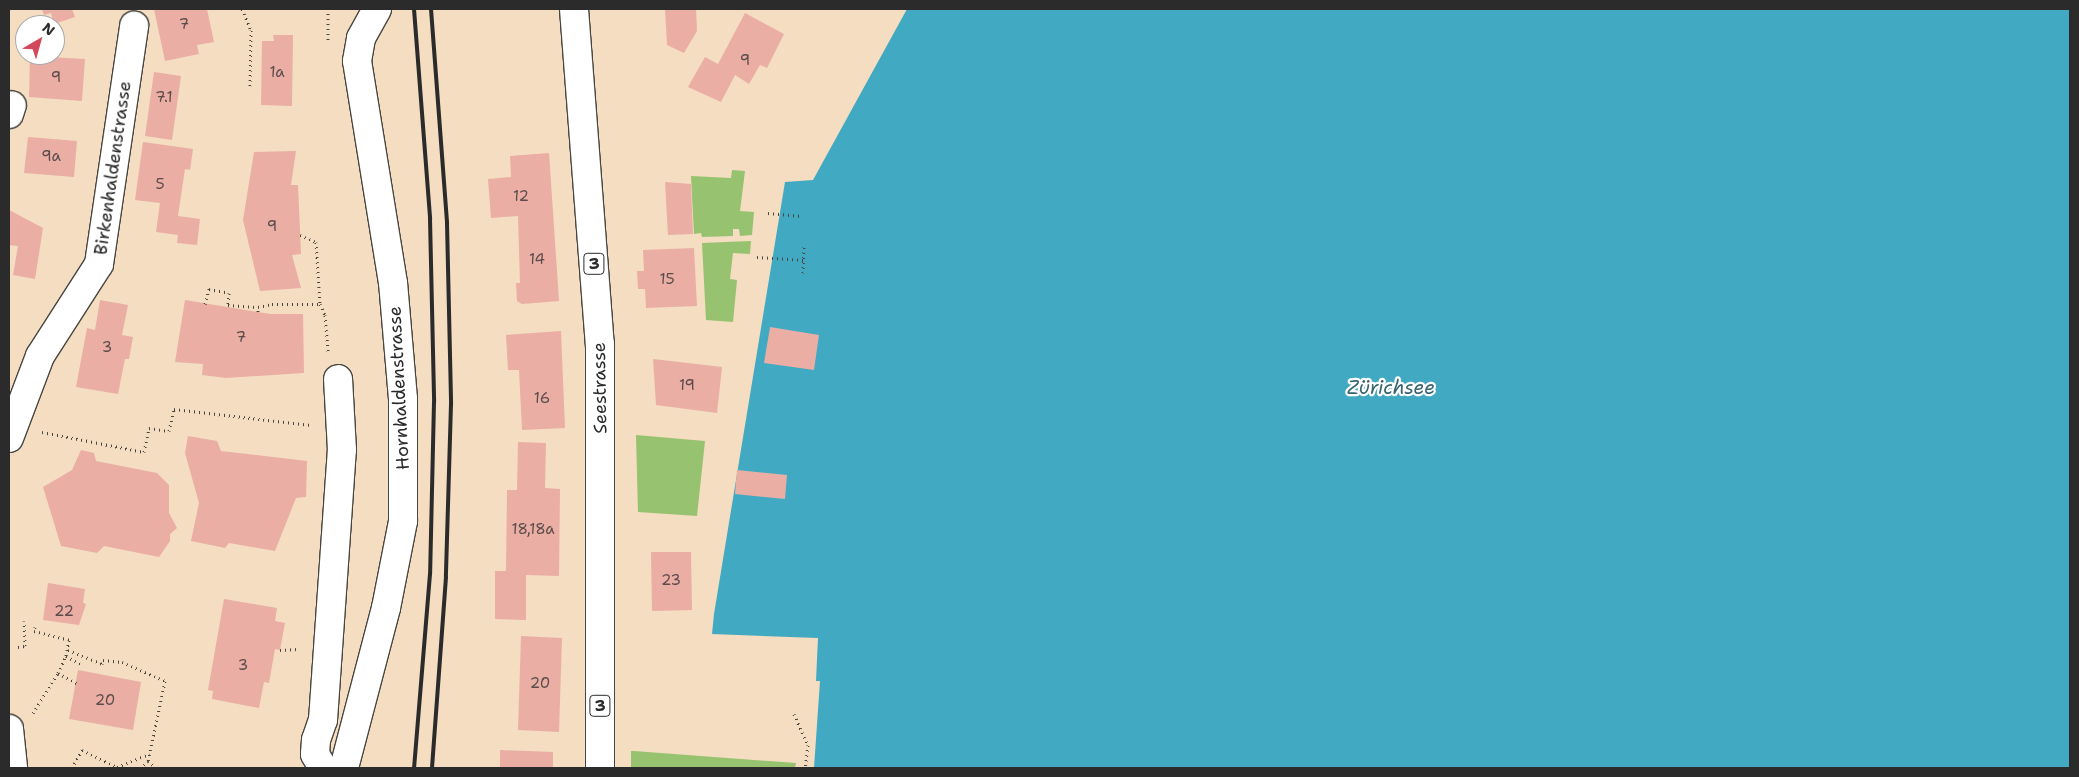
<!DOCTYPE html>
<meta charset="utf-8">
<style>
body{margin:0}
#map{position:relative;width:2079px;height:777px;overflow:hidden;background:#f4ddc0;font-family:"Shantell Sans",sans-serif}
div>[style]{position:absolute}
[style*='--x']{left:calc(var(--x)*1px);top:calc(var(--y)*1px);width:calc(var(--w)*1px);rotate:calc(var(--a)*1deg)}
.green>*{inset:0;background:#97c26f}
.water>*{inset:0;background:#41a9c1}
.building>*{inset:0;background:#eaaea5}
.path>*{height:3px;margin-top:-1.5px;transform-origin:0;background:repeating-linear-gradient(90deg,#494641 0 1px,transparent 0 5px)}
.roads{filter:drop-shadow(1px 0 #494641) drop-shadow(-1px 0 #494641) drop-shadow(0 1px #494641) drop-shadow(0 -1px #494641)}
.minor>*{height:28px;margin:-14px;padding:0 14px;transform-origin:14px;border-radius:14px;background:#fff}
.major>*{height:28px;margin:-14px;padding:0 14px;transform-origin:14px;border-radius:14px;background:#fff}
.rail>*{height:4px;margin:-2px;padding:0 2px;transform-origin:2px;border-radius:2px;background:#2b2b2b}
span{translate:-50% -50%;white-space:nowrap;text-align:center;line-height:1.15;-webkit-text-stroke:4.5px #fff;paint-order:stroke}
.number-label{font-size:15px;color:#5b4c4a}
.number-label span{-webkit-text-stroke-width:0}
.shield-label span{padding:1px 4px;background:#fff;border:1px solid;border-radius:4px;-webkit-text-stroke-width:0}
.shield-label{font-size:16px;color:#2b2b2b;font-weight:700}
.street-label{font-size:18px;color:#2b2b2b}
.water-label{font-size:19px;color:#35646e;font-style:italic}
.frame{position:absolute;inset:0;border:10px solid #2b2b2b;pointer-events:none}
.north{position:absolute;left:15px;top:15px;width:50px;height:50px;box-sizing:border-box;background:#fff;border:1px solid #aaa;border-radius:50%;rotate:38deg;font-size:14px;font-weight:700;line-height:20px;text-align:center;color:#2b2b2b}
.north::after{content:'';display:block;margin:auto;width:18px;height:22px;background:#d1495b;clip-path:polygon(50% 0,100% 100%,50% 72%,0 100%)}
</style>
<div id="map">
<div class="green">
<div style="clip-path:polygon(732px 170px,745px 171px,740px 211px,754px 212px,752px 235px,740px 236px,739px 229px,733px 229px,733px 236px,702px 237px,701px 233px,694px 234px,691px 176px,731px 178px)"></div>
<div style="clip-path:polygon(751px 241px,750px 254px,733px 253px,730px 279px,737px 280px,733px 322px,706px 320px,702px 243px)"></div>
<div style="clip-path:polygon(636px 435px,705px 441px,697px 516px,638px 512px)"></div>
<div style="clip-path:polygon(631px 751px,634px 751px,796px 763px,795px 768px,631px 768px)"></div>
</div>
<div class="water">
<div style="clip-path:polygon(907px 9px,2070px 9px,2070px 768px,814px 768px,820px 681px,816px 681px,818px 638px,712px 634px,714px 614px,785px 182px,813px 180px)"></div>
</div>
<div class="building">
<div style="clip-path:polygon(42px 9px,72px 9px,75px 17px,54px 24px,51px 13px,44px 15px)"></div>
<div style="clip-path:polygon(154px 9px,207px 9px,214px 42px,197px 45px,199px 54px,165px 61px)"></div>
<div style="clip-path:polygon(665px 9px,696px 9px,697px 31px,684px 53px,667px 45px)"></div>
<div style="clip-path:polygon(745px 13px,784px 34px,767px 68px,760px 65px,749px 84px,735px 75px,721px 102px,688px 87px,705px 57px,718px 64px)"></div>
<div style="clip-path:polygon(273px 35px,293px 35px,292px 106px,261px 105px,262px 41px,274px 41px)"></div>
<div style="clip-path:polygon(30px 56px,85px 59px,82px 101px,29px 97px)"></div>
<div style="clip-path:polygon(154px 72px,181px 76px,172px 140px,145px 136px)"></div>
<div style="clip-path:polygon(28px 137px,77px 141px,74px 177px,24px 173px)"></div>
<div style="clip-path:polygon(143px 142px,193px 149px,190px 170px,185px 169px,178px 216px,200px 219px,197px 245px,177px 243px,178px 235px,156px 232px,160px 203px,135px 200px)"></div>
<div style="clip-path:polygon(296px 151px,291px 185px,298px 185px,301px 254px,292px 255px,301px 288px,260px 291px,243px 220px,254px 152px)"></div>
<div style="clip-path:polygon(549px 153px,559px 301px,522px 304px,517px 301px,516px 283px,520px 283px,518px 216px,491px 218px,488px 179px,511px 177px,510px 156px)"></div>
<div style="clip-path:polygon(665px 182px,691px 184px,693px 234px,668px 235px)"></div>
<div style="clip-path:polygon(9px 210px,43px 228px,35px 279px,13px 275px,18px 246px,9px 245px)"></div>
<div style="clip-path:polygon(694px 248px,697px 306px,646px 308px,645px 289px,638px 289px,637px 271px,644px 271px,643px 250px)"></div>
<div style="clip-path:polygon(100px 300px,128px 305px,122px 335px,133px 337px,129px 359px,125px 359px,118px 394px,76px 387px,87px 328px,95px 330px)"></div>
<div style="clip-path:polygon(185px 300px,270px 314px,303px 314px,304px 373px,226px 378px,202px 375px,203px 364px,175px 362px)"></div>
<div style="clip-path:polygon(770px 327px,819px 335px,814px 370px,764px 363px)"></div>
<div style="clip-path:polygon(561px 331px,565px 428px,522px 430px,519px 370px,508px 370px,506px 335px)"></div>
<div style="clip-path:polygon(653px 359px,722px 367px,717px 413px,656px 405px)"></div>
<div style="clip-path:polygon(188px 436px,217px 441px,221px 451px,307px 461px,306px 497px,296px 498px,275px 551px,229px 543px,225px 548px,191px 541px,199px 503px,185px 453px)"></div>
<div style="clip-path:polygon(518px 442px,546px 443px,545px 488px,560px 489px,559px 576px,526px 575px,526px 620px,495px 619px,495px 571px,506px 571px,507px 490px,517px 490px)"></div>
<div style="clip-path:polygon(81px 450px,94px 453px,96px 461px,157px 473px,169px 485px,169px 513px,177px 528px,170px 534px,170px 541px,159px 557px,104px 546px,97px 553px,61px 546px,43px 487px,72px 470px)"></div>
<div style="clip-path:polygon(737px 470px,787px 475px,785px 499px,735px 494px)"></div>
<div style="clip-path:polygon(651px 552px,691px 552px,692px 610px,652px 611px)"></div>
<div style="clip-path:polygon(48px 583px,85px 589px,83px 603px,86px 604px,79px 625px,43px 620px)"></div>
<div style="clip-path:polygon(224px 599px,277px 608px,275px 621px,285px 623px,280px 650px,275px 649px,269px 683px,264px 682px,259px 708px,212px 699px,213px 691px,208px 690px)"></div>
<div style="clip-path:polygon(521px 636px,562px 638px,559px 732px,518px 730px)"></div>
<div style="clip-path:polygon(78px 670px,141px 682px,133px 730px,69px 719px)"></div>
<div style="clip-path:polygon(500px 750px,553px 752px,553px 768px,500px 768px)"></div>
</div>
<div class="path">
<div style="--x:242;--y:9;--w:23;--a:67"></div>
<div style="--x:251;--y:30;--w:56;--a:91"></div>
<div style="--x:328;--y:9;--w:34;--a:90"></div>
<div style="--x:9;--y:46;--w:2;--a:0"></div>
<div style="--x:768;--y:213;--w:34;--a:5"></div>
<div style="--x:300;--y:235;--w:17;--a:24"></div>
<div style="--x:316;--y:242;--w:62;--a:86.3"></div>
<div style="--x:320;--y:304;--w:12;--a:66"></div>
<div style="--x:325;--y:315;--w:37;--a:85"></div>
<div style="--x:757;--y:257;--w:47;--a:3.7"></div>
<div style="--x:803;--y:273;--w:27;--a:-88"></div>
<div style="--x:205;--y:304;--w:16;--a:-75"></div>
<div style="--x:209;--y:289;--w:20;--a:11"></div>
<div style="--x:229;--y:293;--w:12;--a:95"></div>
<div style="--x:228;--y:305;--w:30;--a:4"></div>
<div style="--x:258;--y:312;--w:5;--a:-90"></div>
<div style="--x:258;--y:307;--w:14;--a:-12"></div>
<div style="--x:272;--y:304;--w:48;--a:0"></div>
<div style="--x:42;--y:432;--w:104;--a:11.1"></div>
<div style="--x:144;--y:452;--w:25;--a:-78"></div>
<div style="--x:149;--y:428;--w:20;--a:9"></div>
<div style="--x:169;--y:431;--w:23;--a:-77"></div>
<div style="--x:174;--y:409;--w:138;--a:6.7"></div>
<div style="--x:35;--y:627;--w:4;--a:104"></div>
<div style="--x:34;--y:631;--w:36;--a:14"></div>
<div style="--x:69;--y:640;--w:16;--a:101"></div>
<div style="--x:18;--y:647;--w:7;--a:-8"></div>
<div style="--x:25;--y:646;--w:25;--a:-92"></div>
<div style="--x:68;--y:650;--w:37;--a:22"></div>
<div style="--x:102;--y:664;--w:4;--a:-76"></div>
<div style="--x:103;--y:660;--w:19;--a:6"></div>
<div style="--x:122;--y:662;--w:47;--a:23.8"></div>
<div style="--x:165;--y:681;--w:82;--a:102"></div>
<div style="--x:148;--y:761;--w:10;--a:135"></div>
<div style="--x:280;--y:650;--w:18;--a:-3"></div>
<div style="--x:58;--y:673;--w:19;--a:-65"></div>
<div style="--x:66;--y:656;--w:18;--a:29"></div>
<div style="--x:33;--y:713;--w:47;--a:-58"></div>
<div style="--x:58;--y:673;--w:21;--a:29"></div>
<div style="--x:794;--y:714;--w:34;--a:66"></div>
<div style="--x:808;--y:745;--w:23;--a:97"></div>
<div style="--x:148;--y:761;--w:11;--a:38"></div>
<div style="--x:72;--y:768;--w:21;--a:-61"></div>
<div style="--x:82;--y:750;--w:39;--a:26"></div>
<div style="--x:117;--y:767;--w:35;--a:-22"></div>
</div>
<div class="roads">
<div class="minor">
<div style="--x:9;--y:114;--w:9;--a:-72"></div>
<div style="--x:9;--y:438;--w:88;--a:-69.3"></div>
<div style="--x:40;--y:356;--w:109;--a:-57.3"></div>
<div style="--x:99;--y:264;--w:241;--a:-81.6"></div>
<div style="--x:9;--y:729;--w:39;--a:84"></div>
<div style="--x:323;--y:768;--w:16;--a:-120"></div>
<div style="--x:315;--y:754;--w:14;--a:-86"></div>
<div style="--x:316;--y:740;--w:21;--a:-71"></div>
<div style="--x:323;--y:720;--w:271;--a:-86"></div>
<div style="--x:342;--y:450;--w:71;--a:-93.2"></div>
<div style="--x:344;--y:768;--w:165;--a:-75.3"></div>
<div style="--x:386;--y:608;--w:89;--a:-78.9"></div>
<div style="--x:403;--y:521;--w:122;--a:-90"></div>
<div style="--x:403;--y:399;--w:116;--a:-94.9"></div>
<div style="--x:393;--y:283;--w:225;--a:-99.2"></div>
<div style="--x:357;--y:61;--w:23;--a:-80"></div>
<div style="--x:361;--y:38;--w:33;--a:-61"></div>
</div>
<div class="major">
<div style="--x:574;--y:9;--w:336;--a:85.6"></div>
<div style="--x:600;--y:344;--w:424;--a:90"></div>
</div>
</div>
<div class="rail">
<div style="--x:414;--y:9;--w:211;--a:85.6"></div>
<div style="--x:430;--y:219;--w:183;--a:88.7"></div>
<div style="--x:434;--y:402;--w:172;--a:91.3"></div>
<div style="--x:430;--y:574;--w:195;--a:94.7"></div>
<div style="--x:431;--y:9;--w:215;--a:85.7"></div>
<div style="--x:447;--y:223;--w:181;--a:88.7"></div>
<div style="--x:451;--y:404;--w:173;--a:91.7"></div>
<div style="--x:446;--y:577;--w:192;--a:94.2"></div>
</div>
<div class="number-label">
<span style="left:184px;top:25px">7</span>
<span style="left:745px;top:61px">9</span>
<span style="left:277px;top:73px">1a</span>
<span style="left:56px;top:78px">9</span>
<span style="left:164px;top:98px">7.1</span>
<span style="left:51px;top:157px">9a</span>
<span style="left:160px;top:185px">5</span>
<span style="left:521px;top:197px">12</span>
<span style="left:272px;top:227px">9</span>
<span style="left:537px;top:260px">14</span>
<span style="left:667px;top:280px">15</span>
<span style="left:241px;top:338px">7</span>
<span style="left:107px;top:348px">3</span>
<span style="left:687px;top:386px">19</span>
<span style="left:542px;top:399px">16</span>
<span style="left:533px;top:530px">18,18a</span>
<span style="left:671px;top:581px">23</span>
<span style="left:64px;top:612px">22</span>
<span style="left:243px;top:666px">3</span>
<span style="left:540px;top:684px">20</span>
<span style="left:105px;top:701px">20</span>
</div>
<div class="shield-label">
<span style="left:594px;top:264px">3</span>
<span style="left:600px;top:706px">3</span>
</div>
<div class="street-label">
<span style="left:113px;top:168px;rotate:-82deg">Birkenhaldenstrasse</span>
<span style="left:399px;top:388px;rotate:-93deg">Hornhaldenstrasse</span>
<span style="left:600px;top:388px;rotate:-91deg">Seestrasse</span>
</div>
<div class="water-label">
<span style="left:1391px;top:388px">Zürichsee</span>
</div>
<div class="frame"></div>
<div class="north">N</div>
</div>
